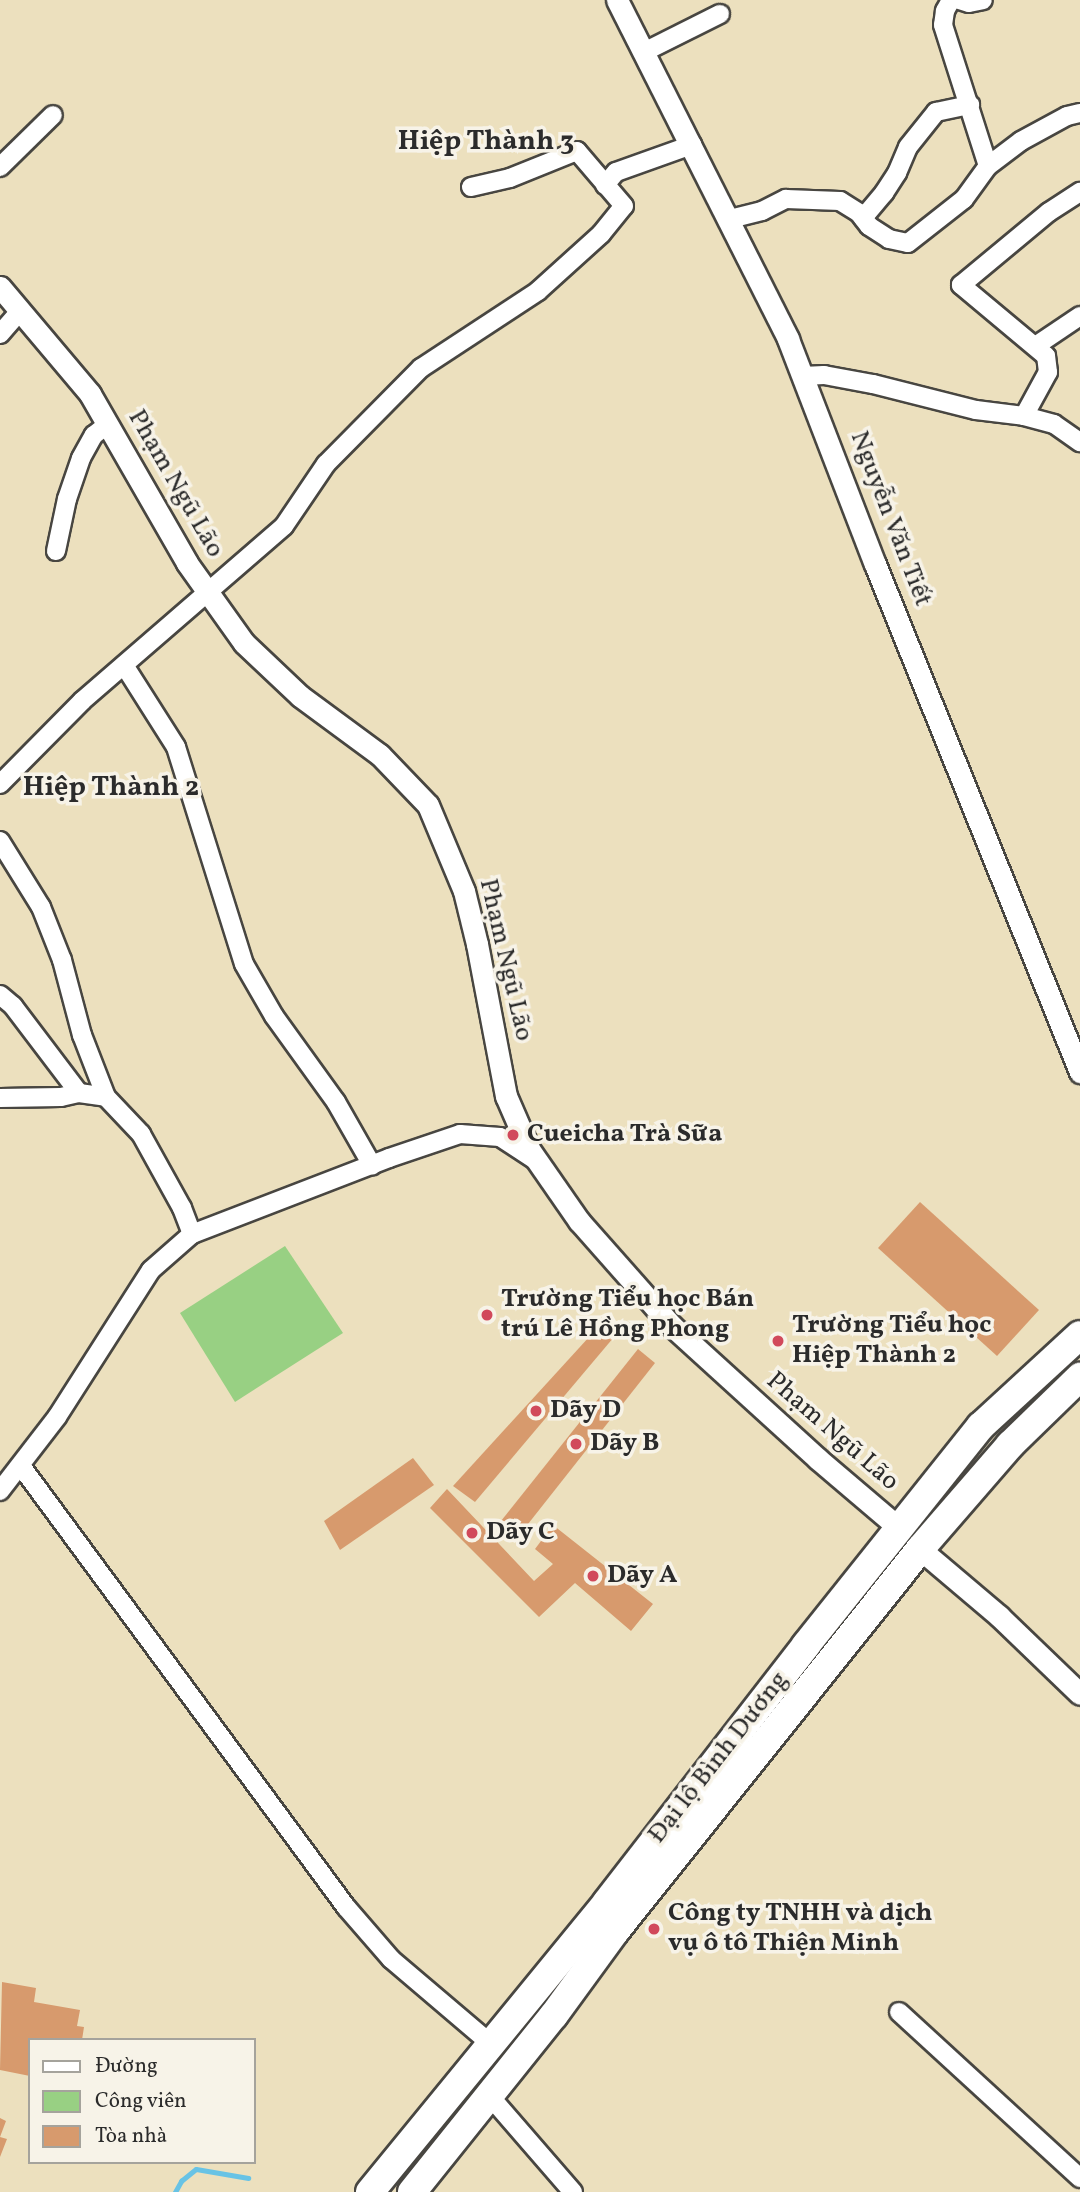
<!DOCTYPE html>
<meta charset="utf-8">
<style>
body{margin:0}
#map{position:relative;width:1080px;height:2192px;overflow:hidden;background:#ece0be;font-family:Vollkorn,serif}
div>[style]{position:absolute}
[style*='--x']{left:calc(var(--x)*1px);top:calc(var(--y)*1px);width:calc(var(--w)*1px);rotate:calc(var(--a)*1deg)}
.green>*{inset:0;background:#98d083}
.stream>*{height:5px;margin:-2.5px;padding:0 2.5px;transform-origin:2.5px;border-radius:2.5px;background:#68c3e5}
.building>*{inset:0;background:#d79a6d}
.roads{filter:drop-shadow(2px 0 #484641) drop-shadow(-2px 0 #484641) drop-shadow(0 2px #484641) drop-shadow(0 -2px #484641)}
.minor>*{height:18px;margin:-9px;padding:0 9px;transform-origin:9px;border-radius:9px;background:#fff}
.tertiary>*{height:21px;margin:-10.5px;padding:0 10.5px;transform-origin:10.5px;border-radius:10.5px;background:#fff}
.trunk>*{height:28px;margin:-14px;padding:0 14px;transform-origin:14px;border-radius:14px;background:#fff}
.dots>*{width:19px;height:19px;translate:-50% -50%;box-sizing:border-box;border:4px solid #f7f3e8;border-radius:50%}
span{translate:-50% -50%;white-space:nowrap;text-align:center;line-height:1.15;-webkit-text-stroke:7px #f7f3e8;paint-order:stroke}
.street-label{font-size:26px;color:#2b2b2b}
.poi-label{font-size:26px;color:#2b2b2b;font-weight:700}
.left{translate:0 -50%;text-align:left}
.neighbourhood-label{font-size:28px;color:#2b2b2b;font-weight:700}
.legend{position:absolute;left:28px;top:2038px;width:228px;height:126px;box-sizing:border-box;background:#f7f3e8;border:2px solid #a5a39c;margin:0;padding:9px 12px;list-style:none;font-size:21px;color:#2b2b2b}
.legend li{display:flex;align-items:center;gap:14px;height:35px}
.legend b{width:35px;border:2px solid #a5a39c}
</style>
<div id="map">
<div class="green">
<div style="clip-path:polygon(285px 1246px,343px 1333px,235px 1402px,180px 1313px)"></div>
</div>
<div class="stream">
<div style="--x:175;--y:2192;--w:13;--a:-61"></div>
<div style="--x:181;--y:2181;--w:19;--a:-39"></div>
<div style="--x:196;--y:2169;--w:53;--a:9.8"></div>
</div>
<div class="building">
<div style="clip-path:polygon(920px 1202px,1039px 1310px,997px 1356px,878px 1248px)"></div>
<div style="clip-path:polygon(600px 1325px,614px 1337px,475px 1502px,453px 1486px)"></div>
<div style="clip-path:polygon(638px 1349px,655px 1363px,517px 1538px,497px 1526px)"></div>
<div style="clip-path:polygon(413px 1458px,434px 1485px,340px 1550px,324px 1521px)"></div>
<div style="clip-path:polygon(447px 1489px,534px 1581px,553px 1564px,535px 1549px,553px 1525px,653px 1604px,631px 1631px,575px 1583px,539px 1617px,430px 1508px)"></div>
<div style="clip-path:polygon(2px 1982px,36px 1988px,34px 2002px,80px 2010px,77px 2026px,84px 2027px,82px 2040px,30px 2040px,30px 2076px,0 2070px)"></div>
<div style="clip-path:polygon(0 2118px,6px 2121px,0 2137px,7px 2139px,0 2157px)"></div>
</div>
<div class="roads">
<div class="minor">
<div style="--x:951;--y:0;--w:13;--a:119"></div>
<div style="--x:945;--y:11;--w:14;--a:98"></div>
<div style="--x:943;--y:25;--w:148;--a:72.3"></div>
<div style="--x:959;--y:0;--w:10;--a:17"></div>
<div style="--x:969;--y:3;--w:14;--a:-12"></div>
<div style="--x:644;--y:52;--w:85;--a:-26.6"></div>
<div style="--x:0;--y:167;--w:74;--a:-44.5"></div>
<div style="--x:605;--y:185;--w:17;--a:-50"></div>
<div style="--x:616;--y:172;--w:81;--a:-19.6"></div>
<div style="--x:863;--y:218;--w:33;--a:-50"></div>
<div style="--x:884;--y:193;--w:24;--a:-57"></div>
<div style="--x:897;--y:173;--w:28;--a:-67"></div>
<div style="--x:908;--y:147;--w:45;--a:-51.3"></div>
<div style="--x:936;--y:112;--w:35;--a:-12"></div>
<div style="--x:730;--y:219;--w:33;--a:-14"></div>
<div style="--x:762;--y:211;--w:27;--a:-27"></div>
<div style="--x:786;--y:199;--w:54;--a:2.1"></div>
<div style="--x:840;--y:201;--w:22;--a:32"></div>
<div style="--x:859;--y:213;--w:16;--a:52"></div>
<div style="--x:869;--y:226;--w:24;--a:33"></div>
<div style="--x:889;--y:239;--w:19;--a:12"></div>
<div style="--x:908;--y:243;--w:71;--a:-38.2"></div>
<div style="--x:964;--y:199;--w:41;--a:-54"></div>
<div style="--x:988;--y:166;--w:41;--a:-37.1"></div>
<div style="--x:1021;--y:141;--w:52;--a:-28.5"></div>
<div style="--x:1067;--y:116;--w:13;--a:-13"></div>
<div style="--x:0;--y:334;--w:30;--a:-49"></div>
<div style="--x:1037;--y:345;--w:52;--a:-34"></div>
<div style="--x:803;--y:376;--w:21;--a:-3"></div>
<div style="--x:824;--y:375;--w:50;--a:10.4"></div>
<div style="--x:873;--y:384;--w:106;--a:14.2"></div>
<div style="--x:976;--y:410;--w:48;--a:7.1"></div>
<div style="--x:1024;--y:416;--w:31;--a:15"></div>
<div style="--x:1054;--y:424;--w:32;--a:35"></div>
<div style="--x:1024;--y:416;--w:50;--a:-61.4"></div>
<div style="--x:1048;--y:372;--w:16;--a:-97"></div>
<div style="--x:1046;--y:356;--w:111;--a:-140.1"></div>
<div style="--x:961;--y:285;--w:114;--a:-39.7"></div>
<div style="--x:1049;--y:212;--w:37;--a:-33"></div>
<div style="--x:56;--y:551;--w:53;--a:-78.1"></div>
<div style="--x:67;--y:499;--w:43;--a:-71.1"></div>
<div style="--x:81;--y:458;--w:26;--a:-61"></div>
<div style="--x:94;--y:435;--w:18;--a:-38"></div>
<div style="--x:124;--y:665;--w:97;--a:57.6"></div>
<div style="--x:176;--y:747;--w:227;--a:72.6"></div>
<div style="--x:244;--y:964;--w:60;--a:60"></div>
<div style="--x:274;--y:1016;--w:106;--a:54.2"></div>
<div style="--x:336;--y:1102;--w:73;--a:60.3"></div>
<div style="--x:0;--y:784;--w:117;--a:-45.3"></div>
<div style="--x:82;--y:701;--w:267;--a:-40.9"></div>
<div style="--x:284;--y:526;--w:75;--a:-55.9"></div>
<div style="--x:326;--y:464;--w:135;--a:-45.3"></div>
<div style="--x:421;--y:368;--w:140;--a:-33.3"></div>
<div style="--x:538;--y:291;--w:85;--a:-42.1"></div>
<div style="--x:601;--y:234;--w:36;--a:-51"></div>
<div style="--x:624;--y:206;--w:72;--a:-130.5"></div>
<div style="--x:577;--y:151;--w:72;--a:158.1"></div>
<div style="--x:510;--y:178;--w:40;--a:167"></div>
<div style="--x:0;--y:841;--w:78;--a:58.2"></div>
<div style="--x:41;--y:907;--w:57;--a:68.4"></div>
<div style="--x:62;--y:960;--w:78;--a:75.1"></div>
<div style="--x:82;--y:1035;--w:66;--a:68.8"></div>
<div style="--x:0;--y:995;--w:17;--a:40"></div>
<div style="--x:13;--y:1006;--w:109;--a:52.8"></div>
<div style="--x:0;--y:1098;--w:61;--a:-0.9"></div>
<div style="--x:61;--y:1097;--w:18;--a:-13"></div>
<div style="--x:79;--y:1093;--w:27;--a:8"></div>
<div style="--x:106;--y:1097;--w:51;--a:46.6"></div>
<div style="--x:141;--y:1134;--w:85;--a:61"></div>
<div style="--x:182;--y:1208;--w:28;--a:69"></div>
<div style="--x:192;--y:1234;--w:211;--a:-21.1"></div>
<div style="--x:389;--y:1158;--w:75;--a:-18.7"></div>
<div style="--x:460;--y:1134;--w:40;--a:4.3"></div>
<div style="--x:500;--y:1137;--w:42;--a:33.3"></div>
<div style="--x:21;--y:1466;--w:548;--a:53.61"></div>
<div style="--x:346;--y:1907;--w:69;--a:49.1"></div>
<div style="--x:391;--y:1959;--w:133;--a:40.4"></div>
<div style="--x:0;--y:1491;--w:93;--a:-52.4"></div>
<div style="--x:57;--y:1417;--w:174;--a:-57.4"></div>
<div style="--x:151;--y:1270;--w:55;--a:-41.3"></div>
<div style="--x:899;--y:2012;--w:246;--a:42.5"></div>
<div style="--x:488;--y:2094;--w:130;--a:49.1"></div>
</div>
<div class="tertiary">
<div style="--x:617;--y:0;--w:380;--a:63.2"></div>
<div style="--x:788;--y:339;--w:241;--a:68.9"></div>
<div style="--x:875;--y:564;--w:548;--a:68.02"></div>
<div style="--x:0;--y:287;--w:140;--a:49.9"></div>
<div style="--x:90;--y:394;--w:195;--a:60.1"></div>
<div style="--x:187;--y:563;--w:98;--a:54.5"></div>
<div style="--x:244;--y:643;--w:77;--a:43.4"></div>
<div style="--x:300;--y:696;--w:99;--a:36.4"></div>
<div style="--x:380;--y:755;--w:69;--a:46.2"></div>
<div style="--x:428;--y:805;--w:93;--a:67.3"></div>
<div style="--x:464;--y:891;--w:55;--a:76.2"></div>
<div style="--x:477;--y:944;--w:155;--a:79.2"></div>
<div style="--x:506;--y:1096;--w:58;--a:66.5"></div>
<div style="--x:529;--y:1149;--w:88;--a:55.2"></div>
<div style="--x:579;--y:1221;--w:140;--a:48.5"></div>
<div style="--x:672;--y:1326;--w:197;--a:42.3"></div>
<div style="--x:818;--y:1459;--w:106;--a:40.4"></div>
<div style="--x:920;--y:1549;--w:104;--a:40.3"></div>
<div style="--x:999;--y:1616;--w:112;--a:43.9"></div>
</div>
<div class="trunk">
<div style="--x:370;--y:2192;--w:375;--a:-50.7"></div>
<div style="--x:607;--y:1902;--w:325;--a:-52.2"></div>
<div style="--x:806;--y:1645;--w:280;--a:-51.4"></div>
<div style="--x:981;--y:1426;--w:134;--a:-42.6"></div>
<div style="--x:412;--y:2192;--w:227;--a:-51.3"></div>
<div style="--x:554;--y:2015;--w:105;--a:-53.9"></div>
<div style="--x:616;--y:1930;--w:487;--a:-51.4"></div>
<div style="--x:920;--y:1549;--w:138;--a:-49.1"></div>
<div style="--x:1010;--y:1445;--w:98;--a:-44.2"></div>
</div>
</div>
<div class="dots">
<div style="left:513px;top:1135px;background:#d1495b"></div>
<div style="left:487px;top:1315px;background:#d1495b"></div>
<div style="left:778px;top:1341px;background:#d1495b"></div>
<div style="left:536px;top:1411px;background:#d1495b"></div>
<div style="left:576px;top:1444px;background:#d1495b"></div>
<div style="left:472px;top:1533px;background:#d1495b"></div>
<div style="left:593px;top:1576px;background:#d1495b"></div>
<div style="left:654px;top:1929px;background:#d1495b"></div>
</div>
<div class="street-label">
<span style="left:175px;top:484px;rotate:60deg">Phạm Ngũ Lão</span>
<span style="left:890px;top:519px;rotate:69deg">Nguyễn Văn Tiết</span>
<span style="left:505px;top:960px;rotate:77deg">Phạm Ngũ Lão</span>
<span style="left:832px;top:1432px;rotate:41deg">Phạm Ngũ Lão</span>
<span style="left:719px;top:1758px;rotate:-52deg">Đại lộ Bình Dương</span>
</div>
<div class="poi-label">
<span class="left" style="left:527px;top:1135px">Cueicha Trà Sữa</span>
<span class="left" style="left:501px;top:1315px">Trường Tiểu học Bán<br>trú Lê Hồng Phong</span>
<span class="left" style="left:792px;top:1341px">Trường Tiểu học<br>Hiệp Thành 2</span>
<span class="left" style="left:550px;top:1411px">Dãy D</span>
<span class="left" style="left:590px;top:1444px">Dãy B</span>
<span class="left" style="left:486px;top:1533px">Dãy C</span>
<span class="left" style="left:607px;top:1576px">Dãy A</span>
<span class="left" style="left:668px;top:1929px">Công ty TNHH và dịch<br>vụ ô tô Thiện Minh</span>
</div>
<div class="neighbourhood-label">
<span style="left:486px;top:142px">Hiệp Thành 3</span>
<span style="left:111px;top:788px">Hiệp Thành 2</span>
</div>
<ul class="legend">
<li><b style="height:9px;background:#fff"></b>Đường</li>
<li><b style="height:19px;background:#98d083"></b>Công viên</li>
<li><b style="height:19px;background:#d79a6d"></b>Tòa nhà</li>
</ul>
</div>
